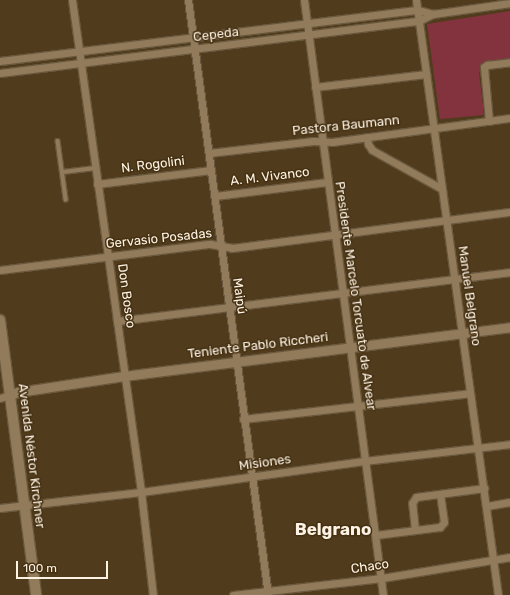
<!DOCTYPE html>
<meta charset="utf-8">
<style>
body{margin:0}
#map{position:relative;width:510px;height:595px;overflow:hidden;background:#503b1c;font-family:Rubik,sans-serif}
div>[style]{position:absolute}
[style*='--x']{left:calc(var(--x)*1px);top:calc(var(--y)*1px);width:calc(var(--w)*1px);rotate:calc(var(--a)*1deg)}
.green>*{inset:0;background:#82333d}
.roads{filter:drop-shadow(1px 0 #69583d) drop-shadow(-1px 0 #69583d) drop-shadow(0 1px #69583d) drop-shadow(0 -1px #69583d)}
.service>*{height:3.5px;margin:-1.75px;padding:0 1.75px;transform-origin:1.75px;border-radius:1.75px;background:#927b5b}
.minor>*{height:7px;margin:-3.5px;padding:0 3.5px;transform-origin:3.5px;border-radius:3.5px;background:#927b5b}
.tertiary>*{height:9px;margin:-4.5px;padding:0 4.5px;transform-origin:4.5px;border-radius:4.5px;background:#927b5b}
.secondary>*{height:10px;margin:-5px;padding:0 5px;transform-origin:5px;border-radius:5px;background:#927b5b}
span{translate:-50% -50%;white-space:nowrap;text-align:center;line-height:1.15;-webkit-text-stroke:3px #453011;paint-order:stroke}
.street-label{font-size:13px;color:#fdf3e5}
.district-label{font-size:17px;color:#fdf3e5;font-weight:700}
.scale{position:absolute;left:16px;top:561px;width:92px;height:18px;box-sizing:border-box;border:2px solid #fdf3e5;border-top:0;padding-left:5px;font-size:12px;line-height:14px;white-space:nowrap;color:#fdf3e5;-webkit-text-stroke:3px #453011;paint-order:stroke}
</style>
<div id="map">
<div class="green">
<div style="clip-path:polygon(510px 11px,510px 58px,484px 63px,479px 73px,484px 115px,440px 119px,427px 24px)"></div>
</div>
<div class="roads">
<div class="service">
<div style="--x:58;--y:141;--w:59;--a:82.1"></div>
<div style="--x:63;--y:172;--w:32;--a:-7"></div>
</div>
<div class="minor">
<div style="--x:72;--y:0;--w:497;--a:82"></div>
<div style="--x:141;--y:492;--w:104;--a:83.4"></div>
<div style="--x:188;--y:0;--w:600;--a:82.34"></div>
<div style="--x:304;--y:0;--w:600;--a:82.44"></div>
<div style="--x:416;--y:0;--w:601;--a:82.15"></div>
<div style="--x:0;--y:61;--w:421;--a:-7"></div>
<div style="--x:418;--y:10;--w:16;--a:15"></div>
<div style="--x:0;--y:73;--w:422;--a:-7.1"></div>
<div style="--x:419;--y:21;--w:16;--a:-27"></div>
<div style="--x:433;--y:14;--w:78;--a:-8.1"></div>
<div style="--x:315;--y:87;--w:112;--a:-6.7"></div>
<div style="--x:489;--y:121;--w:54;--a:-95.3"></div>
<div style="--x:484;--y:67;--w:4;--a:-34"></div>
<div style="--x:487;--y:65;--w:23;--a:-7"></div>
<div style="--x:367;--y:137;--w:7;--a:82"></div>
<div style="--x:368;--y:144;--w:7;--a:56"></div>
<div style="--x:372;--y:150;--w:80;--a:29.1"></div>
<div style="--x:209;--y:153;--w:105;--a:-6.6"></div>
<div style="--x:313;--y:141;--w:19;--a:3"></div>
<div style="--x:332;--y:142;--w:180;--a:-7.7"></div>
<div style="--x:97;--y:184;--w:115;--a:-7"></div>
<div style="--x:215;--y:196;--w:113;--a:-7.1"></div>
<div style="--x:0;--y:270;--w:212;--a:-7.1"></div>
<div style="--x:210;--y:244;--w:22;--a:10"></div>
<div style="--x:232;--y:248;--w:280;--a:-7.4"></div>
<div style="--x:117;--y:321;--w:396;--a:-7.1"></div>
<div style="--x:0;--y:398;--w:10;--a:-17"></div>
<div style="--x:243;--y:419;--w:228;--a:-6.5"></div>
<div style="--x:487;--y:506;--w:23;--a:-10"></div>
<div style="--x:0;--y:508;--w:142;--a:-6.5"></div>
<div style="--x:141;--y:492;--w:225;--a:-7.9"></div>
<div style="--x:364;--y:461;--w:147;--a:-6.6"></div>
<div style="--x:415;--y:530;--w:27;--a:-96"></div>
<div style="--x:412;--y:503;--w:7;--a:-56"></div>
<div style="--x:416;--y:497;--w:69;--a:-7.5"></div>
<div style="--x:376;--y:535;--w:64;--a:-7.1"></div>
<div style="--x:440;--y:527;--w:6;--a:-51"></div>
<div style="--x:444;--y:522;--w:28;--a:-98"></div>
<div style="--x:233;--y:595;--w:150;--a:-6.5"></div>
<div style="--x:382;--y:578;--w:130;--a:-9.3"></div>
</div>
<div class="tertiary">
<div style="--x:10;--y:395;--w:9;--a:-21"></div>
<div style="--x:18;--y:392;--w:107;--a:-8.6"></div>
<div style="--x:124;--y:376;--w:389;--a:-7.2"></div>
</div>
<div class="secondary">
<div style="--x:0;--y:320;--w:277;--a:82.5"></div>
</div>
</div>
<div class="street-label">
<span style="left:216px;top:35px;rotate:-7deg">Cepeda</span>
<span style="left:346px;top:126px;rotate:-6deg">Pastora Baumann</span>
<span style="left:153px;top:165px;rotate:-7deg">N. Rogolini</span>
<span style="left:270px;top:177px;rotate:-7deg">A. M. Vivanco</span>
<span style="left:159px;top:239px;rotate:-6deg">Gervasio Posadas</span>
<span style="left:126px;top:296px;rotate:82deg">Don Bosco</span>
<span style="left:239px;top:296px;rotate:82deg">Maipú</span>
<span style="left:355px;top:296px;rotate:82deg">Presidente Marcelo Torcuato de Alvear</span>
<span style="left:469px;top:296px;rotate:82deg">Manuel Belgrano</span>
<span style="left:258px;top:346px;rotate:-7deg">Teniente Pablo Riccheri</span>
<span style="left:31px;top:456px;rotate:83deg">Avenida Néstor Kirchner</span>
<span style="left:265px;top:463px;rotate:-8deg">Misiones</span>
<span style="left:370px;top:567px;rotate:-8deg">Chaco</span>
</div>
<div class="district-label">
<span style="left:333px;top:530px">Belgrano</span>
</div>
<div class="scale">100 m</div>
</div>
